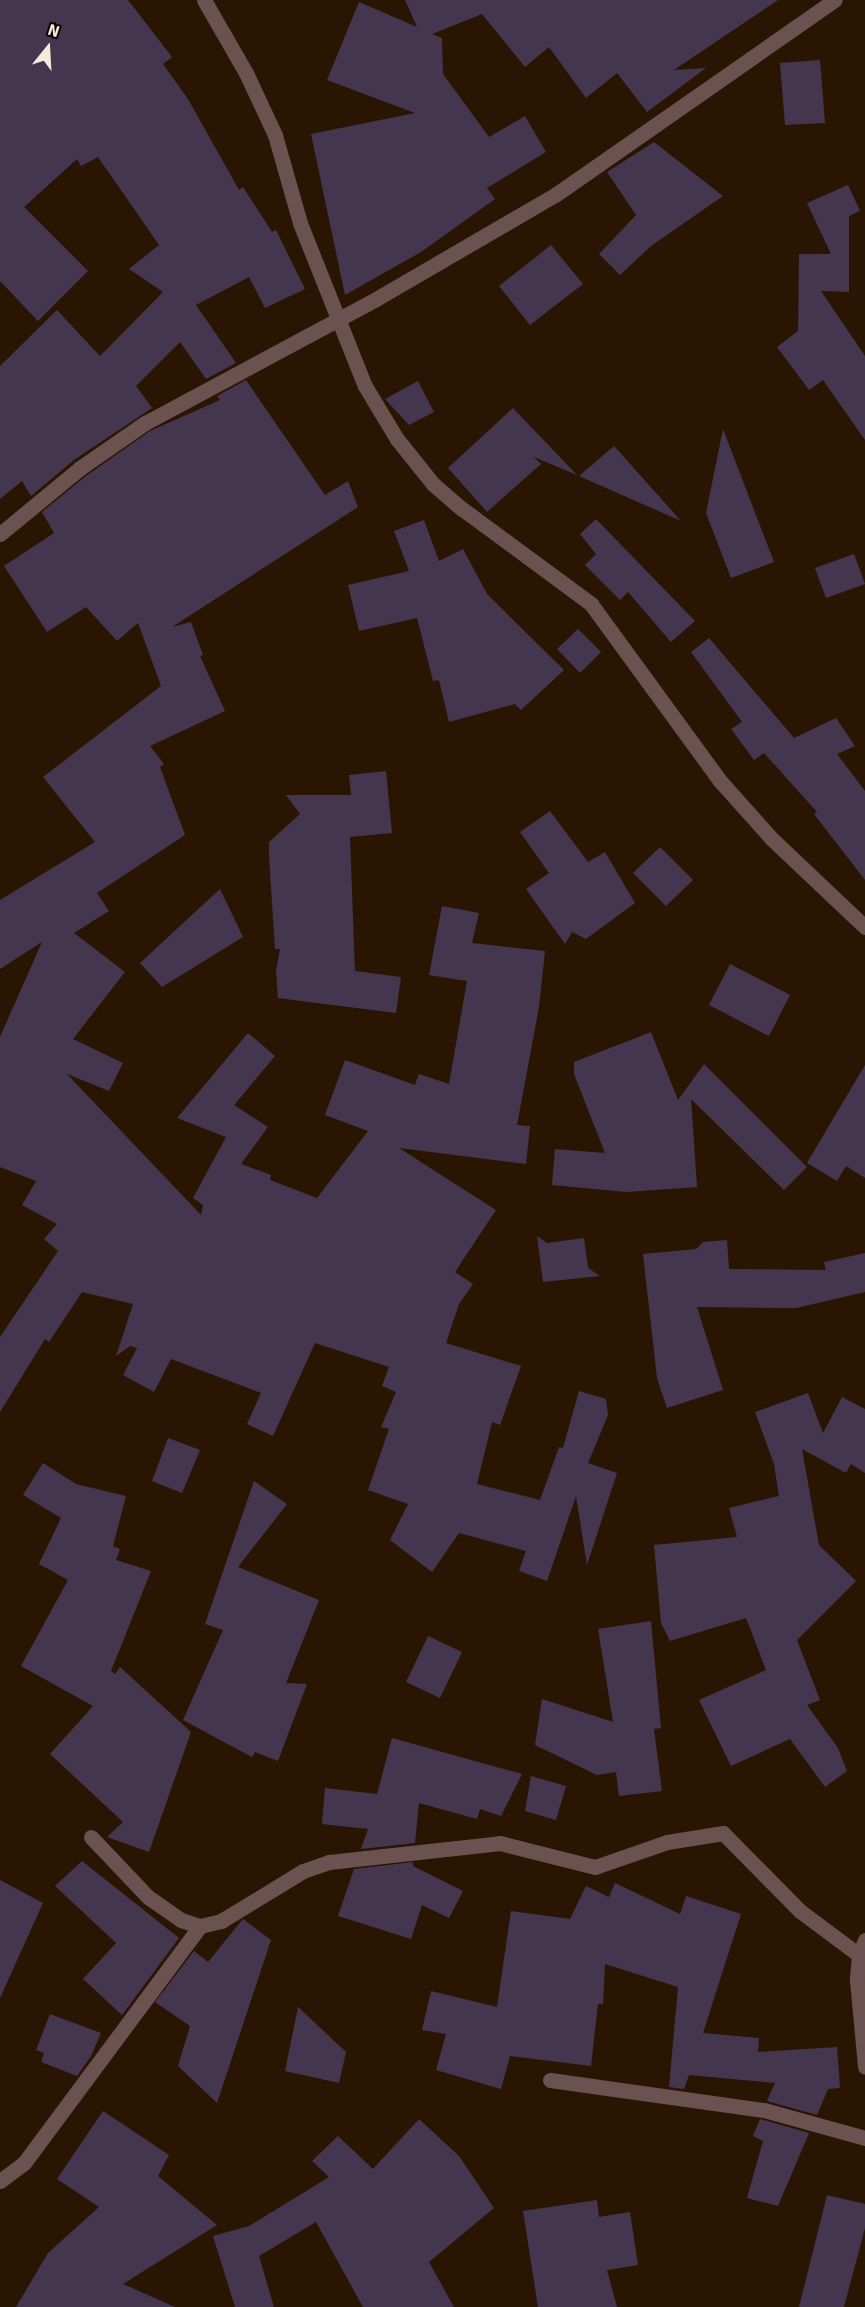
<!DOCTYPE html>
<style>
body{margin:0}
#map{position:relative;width:865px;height:2307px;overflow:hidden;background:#2a1503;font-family:Signika,sans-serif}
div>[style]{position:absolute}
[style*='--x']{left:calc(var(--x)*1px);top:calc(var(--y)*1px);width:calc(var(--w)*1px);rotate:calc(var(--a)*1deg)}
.building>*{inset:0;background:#45364f}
.street>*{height:15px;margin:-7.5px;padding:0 7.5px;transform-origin:7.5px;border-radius:7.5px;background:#6b5251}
span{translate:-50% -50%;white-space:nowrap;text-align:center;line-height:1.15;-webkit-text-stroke:6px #0c0401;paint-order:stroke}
.north{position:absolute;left:18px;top:18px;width:60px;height:60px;-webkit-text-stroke:4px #0c0401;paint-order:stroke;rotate:18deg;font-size:16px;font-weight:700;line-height:24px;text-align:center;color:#f8e9dd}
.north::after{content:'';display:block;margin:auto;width:21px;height:27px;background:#f8e9dd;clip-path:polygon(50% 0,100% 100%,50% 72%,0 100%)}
</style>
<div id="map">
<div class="building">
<div style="clip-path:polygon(0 0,128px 0,172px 57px,163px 64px,188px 99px,239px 190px,243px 187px,272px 232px,276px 230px,305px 289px,265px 308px,249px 277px,196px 305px,236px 363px,206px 379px,180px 342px,136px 386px,152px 408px,74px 460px,31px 496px,22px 481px,0 499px,0 366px,57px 310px,100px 356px,163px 292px,129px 269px,159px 245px,98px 157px,81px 166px,77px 159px,24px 207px,88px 271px,38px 321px,0 281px)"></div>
<div style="clip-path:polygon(405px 0,778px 0,674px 70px,706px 68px,647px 112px,617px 73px,586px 98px,549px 47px,525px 67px,482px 14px,432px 34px,442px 38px,443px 74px,489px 137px,525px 116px,546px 152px,487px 188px,495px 199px,421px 252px,345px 295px,311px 134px,415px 113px,327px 80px,359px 2px,417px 27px)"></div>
<div style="clip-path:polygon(820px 60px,825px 123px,785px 125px,780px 63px)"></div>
<div style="clip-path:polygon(654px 142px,723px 196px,651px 246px,620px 275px,599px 254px,636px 215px,607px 172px)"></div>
<div style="clip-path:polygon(848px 185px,860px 211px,849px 216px,849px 292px,821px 291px,865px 356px,865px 440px,823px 380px,809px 390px,777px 347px,798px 331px,799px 254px,831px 254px,807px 203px)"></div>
<div style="clip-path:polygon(551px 245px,583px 284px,530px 325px,499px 286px)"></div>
<div style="clip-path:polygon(246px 380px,325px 495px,348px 481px,358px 507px,172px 627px,191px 622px,203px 655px,200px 656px,225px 711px,150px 746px,164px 764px,160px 767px,185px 835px,97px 893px,109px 911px,74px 933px,125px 972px,73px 1039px,123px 1063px,109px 1091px,67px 1074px,201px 1215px,203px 1205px,193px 1198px,226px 1137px,177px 1118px,248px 1033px,275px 1056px,234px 1105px,268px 1127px,241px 1164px,271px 1175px,270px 1180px,317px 1198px,368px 1131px,325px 1115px,345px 1060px,415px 1085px,419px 1074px,449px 1084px,467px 981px,429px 975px,442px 906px,479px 913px,472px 943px,545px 951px,539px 1007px,517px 1125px,530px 1126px,526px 1164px,399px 1148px,496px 1210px,455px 1272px,473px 1284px,459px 1304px,446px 1343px,521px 1366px,500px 1425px,492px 1422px,477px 1484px,540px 1500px,559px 1447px,563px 1448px,579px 1391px,606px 1399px,608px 1415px,588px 1463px,617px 1473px,587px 1565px,576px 1496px,547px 1581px,519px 1571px,526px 1551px,459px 1533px,432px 1572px,390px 1540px,408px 1504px,368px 1490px,389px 1429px,381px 1427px,396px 1392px,382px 1386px,389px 1367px,315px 1343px,273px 1436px,247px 1424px,261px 1393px,171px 1359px,154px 1392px,123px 1375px,137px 1348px,130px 1346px,116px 1356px,133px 1304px,82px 1292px,49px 1342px,45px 1339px,0 1412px,0 1337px,58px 1251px,44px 1239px,57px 1224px,22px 1205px,36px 1181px,0 1167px,0 1037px,42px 942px,0 969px,0 900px,95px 842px,43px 777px,161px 686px,138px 623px,117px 641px,86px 607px,47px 632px,4px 566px,54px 533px,42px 512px,86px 476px,150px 431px,220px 400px,217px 396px)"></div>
<div style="clip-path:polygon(418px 381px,434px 412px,409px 425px,385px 399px)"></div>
<div style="clip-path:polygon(513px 408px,577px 475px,534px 457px,541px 464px,487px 512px,448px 468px)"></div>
<div style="clip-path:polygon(723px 429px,774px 562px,731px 578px,706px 513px)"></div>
<div style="clip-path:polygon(614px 446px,681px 521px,579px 476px)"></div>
<div style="clip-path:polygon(596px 519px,695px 621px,671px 642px,628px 592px,620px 600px,585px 565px,596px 554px,580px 534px)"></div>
<div style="clip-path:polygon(424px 520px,439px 561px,463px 549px,487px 594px,564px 670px,521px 710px,515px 704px,449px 722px,439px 680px,433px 681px,417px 618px,359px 631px,348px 585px,409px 571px,394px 531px)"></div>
<div style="clip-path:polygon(854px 554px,865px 584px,826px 598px,815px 568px)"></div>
<div style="clip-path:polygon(578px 629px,601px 652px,580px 673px,557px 649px)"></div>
<div style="clip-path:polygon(709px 638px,794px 738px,836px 718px,855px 746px,837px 754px,865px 791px,865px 880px,814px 814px,817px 812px,764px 753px,754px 760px,731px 729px,742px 722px,691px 652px)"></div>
<div style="clip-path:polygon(386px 771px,392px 833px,350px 837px,355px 971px,401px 977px,396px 1013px,278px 998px,276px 971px,280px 949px,275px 949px,269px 856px,269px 842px,300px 814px,286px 795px,351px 795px,349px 775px)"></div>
<div style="clip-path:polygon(550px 811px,588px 862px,605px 852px,635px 903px,586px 939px,572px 932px,565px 944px,526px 889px,549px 873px,520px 832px)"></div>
<div style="clip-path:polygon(660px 847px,693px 880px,666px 906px,633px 873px)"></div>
<div style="clip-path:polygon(220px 889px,243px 937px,162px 987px,140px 963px)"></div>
<div style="clip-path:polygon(730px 964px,790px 995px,769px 1036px,709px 1005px)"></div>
<div style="clip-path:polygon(651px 1032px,678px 1100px,704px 1064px,807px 1167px,784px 1190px,691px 1099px,697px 1187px,626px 1192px,552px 1185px,555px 1149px,605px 1153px,574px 1074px,574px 1062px)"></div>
<div style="clip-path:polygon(865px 1065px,865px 1178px,846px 1166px,837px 1181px,807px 1163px)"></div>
<div style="clip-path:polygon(537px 1236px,547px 1243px,584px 1238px,588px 1268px,600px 1276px,543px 1282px)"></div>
<div style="clip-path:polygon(727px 1240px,729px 1269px,826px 1270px,824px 1262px,865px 1253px,865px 1292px,796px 1308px,697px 1307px,723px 1390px,667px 1408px,657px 1378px,643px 1254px,696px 1249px,703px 1242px)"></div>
<div style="clip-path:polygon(808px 1393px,823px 1433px,842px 1397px,865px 1409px,865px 1473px,851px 1464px,846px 1473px,802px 1449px,819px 1545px,856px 1581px,797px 1640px,820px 1700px,807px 1705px,838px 1748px,847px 1771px,825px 1787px,790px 1739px,731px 1766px,699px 1700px,766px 1670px,746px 1618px,670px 1641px,661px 1623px,654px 1545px,737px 1537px,729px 1508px,779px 1496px,774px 1464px,755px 1412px)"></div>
<div style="clip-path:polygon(168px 1438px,200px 1450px,182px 1493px,152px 1481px)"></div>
<div style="clip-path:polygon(43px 1463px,76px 1484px,126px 1496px,113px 1546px,120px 1549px,116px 1560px,151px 1571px,111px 1671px,115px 1674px,120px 1667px,191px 1732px,149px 1852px,107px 1837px,123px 1822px,50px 1754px,93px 1706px,21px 1666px,68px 1580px,39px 1564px,61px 1518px,23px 1495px)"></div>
<div style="clip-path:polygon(254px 1481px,287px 1504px,238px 1567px,319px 1600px,286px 1683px,307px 1684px,278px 1761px,255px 1752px,252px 1757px,183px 1720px,223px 1630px,205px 1624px)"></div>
<div style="clip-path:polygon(651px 1621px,661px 1728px,654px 1729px,662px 1791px,619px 1796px,616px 1772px,597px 1775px,535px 1745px,542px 1699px,613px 1722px,598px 1629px)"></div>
<div style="clip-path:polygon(428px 1636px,462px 1652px,440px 1698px,406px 1682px)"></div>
<div style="clip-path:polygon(392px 1738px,522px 1774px,501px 1816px,480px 1809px,477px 1819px,419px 1803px,415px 1843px,361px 1849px,368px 1829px,322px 1824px,325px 1788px,377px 1794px)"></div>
<div style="clip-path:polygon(531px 1776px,566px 1786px,556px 1820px,525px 1811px)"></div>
<div style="clip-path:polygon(82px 1861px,179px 1938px,122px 2015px,83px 1979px,116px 1943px,55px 1886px)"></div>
<div style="clip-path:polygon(413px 1862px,413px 1866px,463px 1891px,449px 1918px,422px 1905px,411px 1939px,338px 1916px,354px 1869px)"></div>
<div style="clip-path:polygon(0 1880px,43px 1903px,0 1998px)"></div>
<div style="clip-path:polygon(615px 1883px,680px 1914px,686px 1896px,741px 1914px,703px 2033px,759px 2038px,758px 2052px,837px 2047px,840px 2088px,828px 2089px,817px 2115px,767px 2101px,775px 2083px,689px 2075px,684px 2089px,669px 2087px,678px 1987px,605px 1964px,603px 2004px,598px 2004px,591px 2066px,510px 2056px,501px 2089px,436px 2070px,446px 2034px,422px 2030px,431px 1991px,497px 2007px,511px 1911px,570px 1919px,586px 1886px,609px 1897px)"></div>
<div style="clip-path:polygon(243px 1919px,271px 1940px,217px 2103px,178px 2066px,190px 2026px,155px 2002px,194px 1951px,208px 1962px)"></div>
<div style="clip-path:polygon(298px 2007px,346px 2052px,339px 2083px,285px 2071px)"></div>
<div style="clip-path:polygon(50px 2014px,101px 2033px,91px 2056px,77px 2076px,41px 2062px,44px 2053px,36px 2050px)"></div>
<div style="clip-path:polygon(103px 2111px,169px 2155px,158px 2176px,217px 2225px,123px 2284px,175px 2307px,16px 2307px,48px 2253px,99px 2207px,57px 2179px)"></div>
<div style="clip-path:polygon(419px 2119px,459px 2156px,494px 2208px,429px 2262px,454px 2307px,363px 2307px,316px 2222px,259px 2256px,274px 2307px,235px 2307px,213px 2236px,249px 2226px,329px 2177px,312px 2161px,338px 2136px,373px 2169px)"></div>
<div style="clip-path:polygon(760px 2119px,809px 2133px,778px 2206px,747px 2198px,763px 2141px,753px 2136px)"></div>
<div style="clip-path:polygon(827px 2195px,865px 2204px,865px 2228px,844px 2307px,799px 2307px)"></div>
<div style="clip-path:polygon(597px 2200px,599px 2217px,630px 2212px,638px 2265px,607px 2270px,617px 2307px,538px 2307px,523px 2211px)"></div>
</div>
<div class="street">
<div style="--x:204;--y:0;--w:84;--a:60.1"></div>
<div style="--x:246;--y:73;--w:68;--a:64.9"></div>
<div style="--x:275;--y:135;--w:91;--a:74.1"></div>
<div style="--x:300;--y:223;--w:175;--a:68.3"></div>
<div style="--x:365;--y:386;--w:62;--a:58.9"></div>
<div style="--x:397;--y:439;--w:58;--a:51.3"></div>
<div style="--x:433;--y:484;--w:37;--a:41"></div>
<div style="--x:461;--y:508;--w:162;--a:36.4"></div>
<div style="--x:591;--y:604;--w:220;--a:53.9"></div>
<div style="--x:721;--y:782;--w:76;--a:48.2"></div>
<div style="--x:772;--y:839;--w:128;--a:43.4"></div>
<div style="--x:0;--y:534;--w:104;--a:-39.5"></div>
<div style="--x:80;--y:468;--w:79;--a:-34.7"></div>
<div style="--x:145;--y:423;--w:262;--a:-28.2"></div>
<div style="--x:376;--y:299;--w:207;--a:-30.2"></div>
<div style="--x:555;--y:195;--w:341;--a:-34.9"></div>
<div style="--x:91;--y:1837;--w:83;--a:46.5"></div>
<div style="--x:148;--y:1897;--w:40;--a:34.9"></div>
<div style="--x:181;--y:1920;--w:20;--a:18"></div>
<div style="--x:200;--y:1926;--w:22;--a:-13"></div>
<div style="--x:221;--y:1921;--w:96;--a:-31.4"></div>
<div style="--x:303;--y:1871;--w:28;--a:-19"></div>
<div style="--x:329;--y:1862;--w:172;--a:-6.3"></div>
<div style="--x:500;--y:1843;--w:98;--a:14.2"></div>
<div style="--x:595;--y:1867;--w:76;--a:-19.1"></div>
<div style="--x:667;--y:1842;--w:57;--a:-9.1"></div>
<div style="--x:723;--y:1833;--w:110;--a:45.4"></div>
<div style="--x:800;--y:1911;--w:74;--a:36.7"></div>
<div style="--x:865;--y:1940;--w:16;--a:112"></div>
<div style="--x:859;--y:1955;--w:25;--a:95"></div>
<div style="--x:857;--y:1980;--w:87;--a:84.7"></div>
<div style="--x:550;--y:2080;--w:216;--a:8"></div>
<div style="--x:764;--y:2110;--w:105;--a:15.5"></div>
<div style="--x:0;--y:2181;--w:30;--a:-37"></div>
<div style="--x:24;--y:2163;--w:295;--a:-53.4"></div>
</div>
<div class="north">N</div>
</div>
